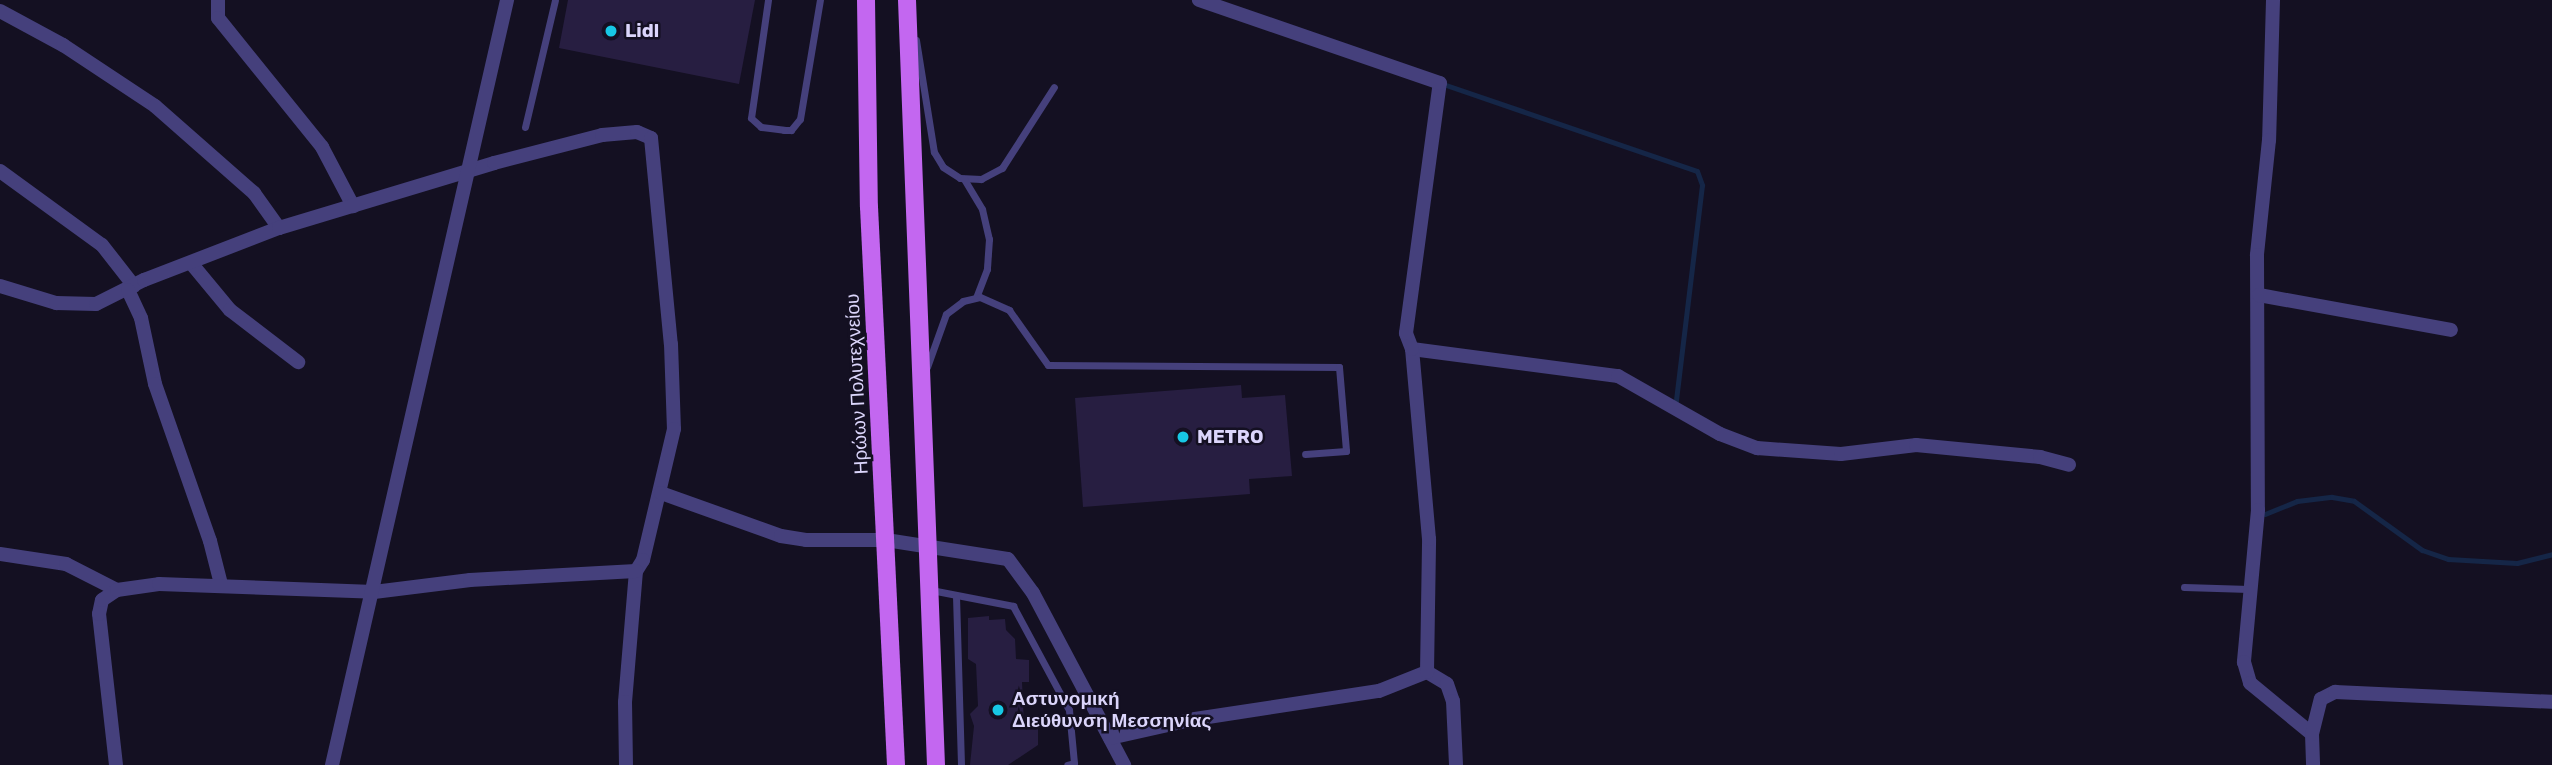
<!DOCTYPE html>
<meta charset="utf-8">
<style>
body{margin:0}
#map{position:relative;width:2552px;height:765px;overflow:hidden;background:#141022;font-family:Rubik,sans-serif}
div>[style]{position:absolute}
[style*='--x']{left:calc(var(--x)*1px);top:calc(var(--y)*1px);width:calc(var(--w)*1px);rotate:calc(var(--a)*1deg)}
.stream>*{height:5px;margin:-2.5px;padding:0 2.5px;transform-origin:2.5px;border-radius:2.5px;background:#152647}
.building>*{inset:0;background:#271e41}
.service>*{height:7px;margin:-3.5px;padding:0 3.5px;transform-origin:3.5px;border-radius:3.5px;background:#45407c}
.minor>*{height:14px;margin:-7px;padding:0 7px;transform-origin:7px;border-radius:7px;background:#45407c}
.primary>*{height:18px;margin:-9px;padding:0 9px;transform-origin:9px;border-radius:9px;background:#c367f0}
.dots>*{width:19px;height:19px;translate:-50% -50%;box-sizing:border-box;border:4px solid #141022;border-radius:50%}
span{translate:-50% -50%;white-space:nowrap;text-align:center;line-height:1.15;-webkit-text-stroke:5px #141022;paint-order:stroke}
.poi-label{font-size:19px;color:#dbd5fb;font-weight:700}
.left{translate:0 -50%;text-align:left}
.street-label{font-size:19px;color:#dbd5fb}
</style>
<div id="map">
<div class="stream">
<div style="--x:1443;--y:84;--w:268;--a:18.9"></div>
<div style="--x:1697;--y:171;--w:15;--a:70"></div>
<div style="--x:1702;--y:185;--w:224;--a:96.9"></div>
<div style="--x:2265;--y:514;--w:35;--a:-22"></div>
<div style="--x:2297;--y:501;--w:35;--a:-7"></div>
<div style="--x:2332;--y:497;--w:22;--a:10"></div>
<div style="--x:2354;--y:501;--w:84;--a:35.8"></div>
<div style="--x:2422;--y:550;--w:28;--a:19"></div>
<div style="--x:2448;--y:559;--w:69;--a:3.3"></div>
<div style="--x:2517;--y:563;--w:36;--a:-14"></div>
</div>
<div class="building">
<div style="clip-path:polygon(568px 0,755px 0,739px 84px,559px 48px)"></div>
<div style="clip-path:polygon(1241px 385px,1242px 398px,1285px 395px,1292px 476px,1249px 479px,1250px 494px,1083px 507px,1075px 398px)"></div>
<div style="clip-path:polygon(989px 616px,989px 620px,1005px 619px,1006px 630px,1015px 639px,1016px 659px,1029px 660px,1029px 682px,1022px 682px,1024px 726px,1038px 726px,1038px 745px,1008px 765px,970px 765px,974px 726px,970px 714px,978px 706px,976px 664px,968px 659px,968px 618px)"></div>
</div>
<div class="service">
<div style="--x:768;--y:0;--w:119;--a:98.2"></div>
<div style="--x:751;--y:118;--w:13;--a:42"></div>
<div style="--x:761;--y:127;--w:23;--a:7"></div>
<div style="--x:784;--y:130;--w:7;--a:0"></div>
<div style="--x:791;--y:130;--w:14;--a:-51"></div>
<div style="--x:800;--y:119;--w:121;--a:-80.5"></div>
<div style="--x:916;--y:40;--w:113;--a:80.9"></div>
<div style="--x:934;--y:152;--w:17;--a:59"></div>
<div style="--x:943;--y:167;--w:20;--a:33"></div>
<div style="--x:960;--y:178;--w:21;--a:3"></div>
<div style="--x:981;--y:179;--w:24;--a:-28"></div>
<div style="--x:1002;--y:168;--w:96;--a:-57.3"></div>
<div style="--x:525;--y:127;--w:130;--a:-76.7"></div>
<div style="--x:964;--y:179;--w:35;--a:59"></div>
<div style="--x:982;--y:209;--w:31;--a:77"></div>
<div style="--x:989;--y:239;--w:30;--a:94"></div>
<div style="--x:987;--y:269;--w:30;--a:111"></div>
<div style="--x:927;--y:367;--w:56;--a:-70.3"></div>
<div style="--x:946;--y:314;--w:21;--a:-37"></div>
<div style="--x:963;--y:301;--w:17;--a:-13"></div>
<div style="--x:980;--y:297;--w:32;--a:24"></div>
<div style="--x:1009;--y:310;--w:67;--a:54.7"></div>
<div style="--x:1048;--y:365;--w:291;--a:0.4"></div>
<div style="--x:1339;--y:367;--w:84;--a:85.2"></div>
<div style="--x:1346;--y:451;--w:41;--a:175.8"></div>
<div style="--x:2184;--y:587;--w:65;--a:1.8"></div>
<div style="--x:931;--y:590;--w:84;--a:11"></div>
<div style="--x:1013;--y:606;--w:118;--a:61.7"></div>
<div style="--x:1069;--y:710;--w:53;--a:84.6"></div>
<div style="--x:1074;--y:763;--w:7;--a:164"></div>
<div style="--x:956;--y:596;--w:169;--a:88.3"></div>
</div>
<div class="minor">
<div style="--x:218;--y:0;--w:18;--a:90"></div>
<div style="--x:218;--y:18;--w:166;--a:51.1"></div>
<div style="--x:322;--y:147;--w:67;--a:62.3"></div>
<div style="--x:2273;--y:0;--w:140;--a:91.6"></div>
<div style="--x:2269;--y:140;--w:116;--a:96"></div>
<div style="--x:2257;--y:255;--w:255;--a:89.8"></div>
<div style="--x:2258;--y:510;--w:153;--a:95.3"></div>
<div style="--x:2244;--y:662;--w:22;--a:74"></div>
<div style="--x:2250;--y:683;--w:80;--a:39.4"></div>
<div style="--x:2312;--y:734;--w:31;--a:88"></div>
<div style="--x:0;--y:11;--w:72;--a:28.4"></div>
<div style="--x:63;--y:45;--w:110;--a:33.5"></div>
<div style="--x:155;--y:106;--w:132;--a:41.3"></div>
<div style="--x:254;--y:193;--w:43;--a:54.5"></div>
<div style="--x:0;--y:171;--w:126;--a:36"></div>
<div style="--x:102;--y:245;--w:52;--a:52"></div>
<div style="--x:191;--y:263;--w:61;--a:50.3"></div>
<div style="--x:230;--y:310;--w:86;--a:37.4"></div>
<div style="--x:0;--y:286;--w:59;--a:16.9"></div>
<div style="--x:56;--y:303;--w:40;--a:1.4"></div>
<div style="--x:96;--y:304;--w:54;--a:-26.6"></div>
<div style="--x:144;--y:280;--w:145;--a:-21.1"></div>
<div style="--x:279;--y:228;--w:225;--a:-16.8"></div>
<div style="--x:494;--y:163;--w:112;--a:-14.5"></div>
<div style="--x:602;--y:135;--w:35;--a:-5"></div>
<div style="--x:637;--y:132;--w:15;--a:23"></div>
<div style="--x:651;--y:138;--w:207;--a:84.5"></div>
<div style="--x:671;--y:344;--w:85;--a:88"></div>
<div style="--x:674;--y:429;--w:135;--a:103.3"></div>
<div style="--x:643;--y:560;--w:13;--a:122"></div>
<div style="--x:636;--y:571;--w:131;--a:94.8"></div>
<div style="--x:625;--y:702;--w:63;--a:89.1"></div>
<div style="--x:128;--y:290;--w:31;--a:65"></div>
<div style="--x:141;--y:318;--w:67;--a:78"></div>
<div style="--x:155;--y:384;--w:166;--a:70.7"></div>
<div style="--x:210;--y:541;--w:44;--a:75.7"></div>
<div style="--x:2259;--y:295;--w:195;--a:10.3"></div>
<div style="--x:1412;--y:349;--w:208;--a:7.5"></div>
<div style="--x:1618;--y:376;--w:117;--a:29.6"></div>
<div style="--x:1720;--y:434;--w:40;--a:21"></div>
<div style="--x:1757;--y:448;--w:84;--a:4.1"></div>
<div style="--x:1841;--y:454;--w:76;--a:-6.8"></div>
<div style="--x:1916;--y:445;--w:125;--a:5.5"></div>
<div style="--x:2040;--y:457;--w:30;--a:15"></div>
<div style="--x:661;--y:493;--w:127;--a:19.7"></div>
<div style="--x:781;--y:536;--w:25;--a:9"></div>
<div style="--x:806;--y:540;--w:80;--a:0"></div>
<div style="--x:886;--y:540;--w:123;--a:8.9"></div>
<div style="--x:1008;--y:559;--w:42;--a:53.7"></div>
<div style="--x:1033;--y:593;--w:195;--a:62.1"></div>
<div style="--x:0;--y:554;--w:67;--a:8.6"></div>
<div style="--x:66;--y:564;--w:57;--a:27"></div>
<div style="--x:1427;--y:672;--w:23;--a:31"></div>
<div style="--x:1447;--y:684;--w:18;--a:71"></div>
<div style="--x:1453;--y:701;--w:64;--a:87.3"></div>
<div style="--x:2312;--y:734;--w:36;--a:-76"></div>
<div style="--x:2321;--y:699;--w:16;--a:-27"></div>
<div style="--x:2335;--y:692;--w:217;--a:2.6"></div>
<div style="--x:1110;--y:738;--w:87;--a:-12.6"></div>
<div style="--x:1195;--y:719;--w:186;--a:-8.7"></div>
<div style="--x:1379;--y:691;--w:52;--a:-21.6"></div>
<div style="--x:1427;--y:672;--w:133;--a:-89.1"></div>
<div style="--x:1429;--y:539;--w:191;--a:-95.1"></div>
<div style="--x:1412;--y:349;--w:17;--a:-111"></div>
<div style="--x:1406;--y:333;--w:252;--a:-82.3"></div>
<div style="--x:1440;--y:83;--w:255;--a:-161"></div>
<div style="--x:116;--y:765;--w:152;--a:-96.4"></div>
<div style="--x:99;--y:614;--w:14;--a:-78"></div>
<div style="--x:102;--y:600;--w:18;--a:-34"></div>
<div style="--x:117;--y:590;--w:42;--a:-8.1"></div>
<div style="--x:159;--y:584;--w:215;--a:2.1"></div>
<div style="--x:374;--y:592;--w:97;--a:-7.1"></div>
<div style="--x:470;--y:580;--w:166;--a:-3.1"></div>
<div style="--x:332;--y:765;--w:785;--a:-77.11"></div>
</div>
<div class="primary">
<div style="--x:866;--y:0;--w:207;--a:89.2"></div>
<div style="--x:869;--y:207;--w:559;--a:87.23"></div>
<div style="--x:907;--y:0;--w:766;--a:87.83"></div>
</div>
<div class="dots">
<div style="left:611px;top:31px;background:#17c8e5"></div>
<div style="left:1183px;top:437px;background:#17c8e5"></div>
<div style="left:998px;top:710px;background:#17c8e5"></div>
</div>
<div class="poi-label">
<span class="left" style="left:625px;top:31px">Lidl</span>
<span class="left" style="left:1197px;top:437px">METRO</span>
<span class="left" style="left:1012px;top:710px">Αστυνομική<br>Διεύθυνση Μεσσηνίας</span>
</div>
<div class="street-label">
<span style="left:857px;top:384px;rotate:-93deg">Ηρώων Πολυτεχνείου</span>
</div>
</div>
